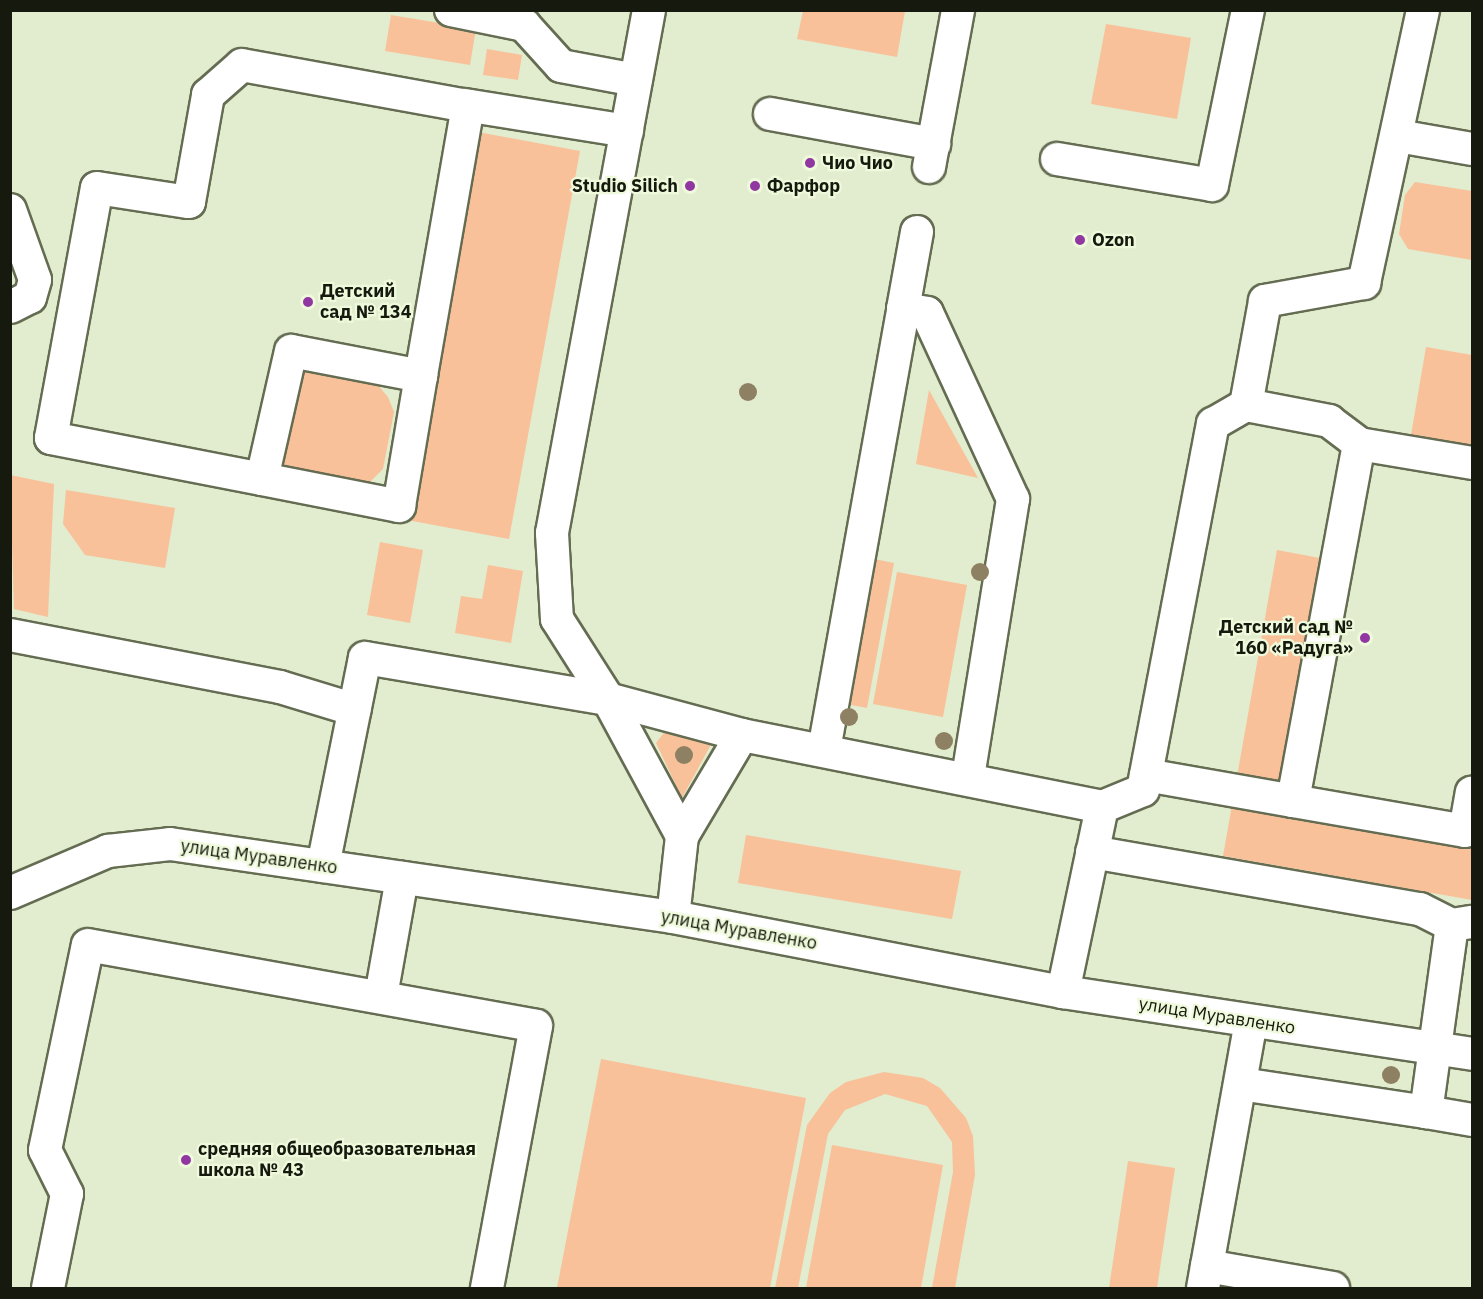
<!DOCTYPE html>
<meta charset="utf-8">
<style>
body{margin:0}
#map{position:relative;width:1483px;height:1299px;overflow:hidden;background:#e2ecce;font-family:"IBM Plex Sans",sans-serif}
div>[style]{position:absolute}
[style*='--x']{left:calc(var(--x)*1px);top:calc(var(--y)*1px);width:calc(var(--w)*1px);rotate:calc(var(--a)*1deg)}
.green>*{inset:0;background:#f8c19a}
.roads{filter:drop-shadow(2px 0 #646c52) drop-shadow(-2px 0 #646c52) drop-shadow(0 2px #646c52) drop-shadow(0 -2px #646c52)}
.minor>*{height:32px;margin:-16px;padding:0 16px;transform-origin:16px;border-radius:16px;background:#fff}
.trees>*{width:18px;height:18px;margin:-9px;border-radius:50%;background:#8e8063}
.dots>*{width:16px;height:16px;translate:-50% -50%;box-sizing:border-box;border:3px solid #eff9db;border-radius:50%}
span{translate:-50% -50%;white-space:nowrap;text-align:center;line-height:1.15;-webkit-text-stroke:4.5px #eff9db;paint-order:stroke}
.poi-label{font-size:18px;color:#15190e;font-weight:700}
.left{translate:0 -50%;text-align:left}
.right{translate:-100% -50%;text-align:right}
.street-label{font-size:18px;color:#15190e}
.frame{position:absolute;inset:0;border:12px solid #15190e;pointer-events:none}
</style>
<div id="map">
<div class="green">
<div style="clip-path:polygon(803px 11px,905px 11px,897px 57px,797px 39px)"></div>
<div style="clip-path:polygon(391px 15px,476px 29px,470px 65px,385px 51px)"></div>
<div style="clip-path:polygon(1106px 24px,1191px 38px,1177px 119px,1091px 104px)"></div>
<div style="clip-path:polygon(487px 49px,522px 55px,518px 80px,483px 75px)"></div>
<div style="clip-path:polygon(478px 132px,580px 151px,509px 539px,407px 520px)"></div>
<div style="clip-path:polygon(1415px 182px,1472px 191px,1472px 260px,1408px 249px,1399px 234px,1405px 195px)"></div>
<div style="clip-path:polygon(1426px 347px,1472px 355px,1472px 452px,1410px 441px)"></div>
<div style="clip-path:polygon(292px 368px,377px 384px,388px 397px,394px 412px,383px 469px,368px 484px,270px 475px)"></div>
<div style="clip-path:polygon(929px 390px,978px 478px,916px 464px)"></div>
<div style="clip-path:polygon(10px 475px,54px 484px,48px 617px,14px 609px)"></div>
<div style="clip-path:polygon(66px 490px,175px 508px,165px 568px,85px 555px,63px 524px)"></div>
<div style="clip-path:polygon(380px 542px,423px 550px,410px 623px,367px 615px)"></div>
<div style="clip-path:polygon(1277px 550px,1325px 559px,1281px 809px,1472px 843px,1472px 900px,1223px 856px)"></div>
<div style="clip-path:polygon(869px 558px,894px 563px,867px 708px,841px 703px)"></div>
<div style="clip-path:polygon(488px 565px,523px 571px,511px 643px,455px 633px,461px 596px,482px 599px)"></div>
<div style="clip-path:polygon(897px 572px,967px 585px,943px 717px,873px 704px)"></div>
<div style="clip-path:polygon(666px 730px,714px 739px,682px 798px,656px 743px)"></div>
<div style="clip-path:polygon(746px 835px,961px 871px,952px 919px,738px 883px)"></div>
<div style="clip-path:polygon(601px 1059px,806px 1098px,770px 1288px,557px 1288px)"></div>
<div style="clip-path:polygon(884px 1072px,923px 1078px,940px 1088px,966px 1118px,973px 1136px,975px 1175px,955px 1288px,932px 1288px,953px 1172px,952px 1142px,927px 1106px,885px 1094px,845px 1110px,828px 1134px,798px 1288px,775px 1288px,807px 1125px,830px 1093px,846px 1082px)"></div>
<div style="clip-path:polygon(832px 1145px,943px 1165px,921px 1288px,806px 1288px)"></div>
<div style="clip-path:polygon(1128px 1161px,1175px 1168px,1157px 1288px,1109px 1288px)"></div>
</div>
<div class="roads">
<div class="minor">
<div style="--x:451;--y:10;--w:75;--a:11.6"></div>
<div style="--x:524;--y:25;--w:55;--a:47.9"></div>
<div style="--x:561;--y:66;--w:76;--a:10.6"></div>
<div style="--x:649;--y:10;--w:532;--a:100.51"></div>
<div style="--x:552;--y:533;--w:86;--a:86.7"></div>
<div style="--x:557;--y:619;--w:95;--a:57.5"></div>
<div style="--x:608;--y:699;--w:156;--a:61.6"></div>
<div style="--x:682;--y:836;--w:81;--a:96.3"></div>
<div style="--x:242;--y:65;--w:230;--a:10.3"></div>
<div style="--x:468;--y:106;--w:274;--a:99.9"></div>
<div style="--x:421;--y:376;--w:132;--a:-169.1"></div>
<div style="--x:291;--y:351;--w:131;--a:102.8"></div>
<div style="--x:262;--y:479;--w:215;--a:-169"></div>
<div style="--x:51;--y:438;--w:254;--a:-79.6"></div>
<div style="--x:97;--y:188;--w:93;--a:8.7"></div>
<div style="--x:189;--y:202;--w:109;--a:-79.9"></div>
<div style="--x:208;--y:95;--w:45;--a:-41.4"></div>
<div style="--x:465;--y:105;--w:164;--a:9.1"></div>
<div style="--x:770;--y:114;--w:167;--a:10.4"></div>
<div style="--x:1398;--y:136;--w:75;--a:10"></div>
<div style="--x:1057;--y:159;--w:157;--a:9.5"></div>
<div style="--x:1212;--y:185;--w:179;--a:-78.4"></div>
<div style="--x:929;--y:167;--w:160;--a:-79.5"></div>
<div style="--x:10;--y:210;--w:74;--a:70.3"></div>
<div style="--x:35;--y:280;--w:18;--a:106"></div>
<div style="--x:30;--y:297;--w:22;--a:153"></div>
<div style="--x:917;--y:232;--w:78;--a:100.3"></div>
<div style="--x:903;--y:309;--w:24;--a:9"></div>
<div style="--x:927;--y:313;--w:205;--a:65.2"></div>
<div style="--x:1013;--y:499;--w:281;--a:99.2"></div>
<div style="--x:1246;--y:405;--w:85;--a:10.9"></div>
<div style="--x:1329;--y:421;--w:38;--a:37"></div>
<div style="--x:1359;--y:444;--w:115;--a:9.5"></div>
<div style="--x:1359;--y:444;--w:363;--a:100.5"></div>
<div style="--x:1293;--y:801;--w:175;--a:9.9"></div>
<div style="--x:1465;--y:831;--w:39;--a:-80"></div>
<div style="--x:262;--y:479;--w:140;--a:11.1"></div>
<div style="--x:399;--y:506;--w:132;--a:-80.4"></div>
<div style="--x:10;--y:635;--w:275;--a:10.9"></div>
<div style="--x:280;--y:687;--w:78;--a:17"></div>
<div style="--x:824;--y:750;--w:448;--a:-79.8"></div>
<div style="--x:1146;--y:775;--w:149;--a:10"></div>
<div style="--x:1102;--y:807;--w:44;--a:-22.5"></div>
<div style="--x:1143;--y:790;--w:373;--a:-79.2"></div>
<div style="--x:1213;--y:424;--w:38;--a:-30"></div>
<div style="--x:1246;--y:405;--w:106;--a:-79.6"></div>
<div style="--x:1265;--y:301;--w:101;--a:-10.3"></div>
<div style="--x:1364;--y:283;--w:279;--a:-77.8"></div>
<div style="--x:682;--y:836;--w:117;--a:-59.3"></div>
<div style="--x:742;--y:735;--w:367;--a:11.3"></div>
<div style="--x:1102;--y:807;--w:189;--a:101.9"></div>
<div style="--x:1092;--y:852;--w:333;--a:9.9"></div>
<div style="--x:1420;--y:909;--w:36;--a:27"></div>
<div style="--x:1452;--y:925;--w:20;--a:-9"></div>
<div style="--x:323;--y:866;--w:212;--a:-78.6"></div>
<div style="--x:365;--y:658;--w:246;--a:9.6"></div>
<div style="--x:608;--y:699;--w:139;--a:15"></div>
<div style="--x:10;--y:893;--w:107;--a:-23.2"></div>
<div style="--x:108;--y:851;--w:62;--a:-6.4"></div>
<div style="--x:170;--y:844;--w:508;--a:8.26"></div>
<div style="--x:673;--y:917;--w:397;--a:10.9"></div>
<div style="--x:1063;--y:992;--w:414;--a:8.6"></div>
<div style="--x:1452;--y:925;--w:189;--a:97.9"></div>
<div style="--x:1426;--y:1112;--w:47;--a:9.9"></div>
<div style="--x:381;--y:996;--w:120;--a:-79.9"></div>
<div style="--x:1241;--y:1084;--w:187;--a:8.6"></div>
<div style="--x:1207;--y:1266;--w:128;--a:9.9"></div>
<div style="--x:48;--y:1288;--w:96;--a:-78.6"></div>
<div style="--x:67;--y:1194;--w:49;--a:-116.6"></div>
<div style="--x:45;--y:1150;--w:209;--a:-78.2"></div>
<div style="--x:88;--y:945;--w:455;--a:10.2"></div>
<div style="--x:536;--y:1026;--w:267;--a:100.6"></div>
<div style="--x:1203;--y:1288;--w:271;--a:-79.8"></div>
</div>
</div>
<div class="trees">
<div style="left:748px;top:392px"></div>
<div style="left:980px;top:572px"></div>
<div style="left:849px;top:717px"></div>
<div style="left:944px;top:741px"></div>
<div style="left:684px;top:755px"></div>
<div style="left:1391px;top:1075px"></div>
</div>
<div class="dots">
<div style="left:810px;top:163px;background:#9037a2"></div>
<div style="left:690px;top:186px;background:#9037a2"></div>
<div style="left:755px;top:186px;background:#9037a2"></div>
<div style="left:1080px;top:240px;background:#9037a2"></div>
<div style="left:308px;top:302px;background:#9037a2"></div>
<div style="left:1365px;top:638px;background:#9037a2"></div>
<div style="left:186px;top:1160px;background:#9037a2"></div>
</div>
<div class="poi-label">
<span class="left" style="left:822px;top:163px">Чио Чио</span>
<span class="right" style="left:678px;top:186px">Studio Silich</span>
<span class="left" style="left:767px;top:186px">Фарфор</span>
<span class="left" style="left:1092px;top:240px">Ozon</span>
<span class="left" style="left:320px;top:302px">Детский<br>сад № 134</span>
<span class="right" style="left:1353px;top:638px">Детский сад №<br>160 «Радуга»</span>
<span class="left" style="left:198px;top:1160px">средняя общеобразовательная<br>школа № 43</span>
</div>
<div class="street-label">
<span style="left:259px;top:857px;rotate:8deg">улица Муравленко</span>
<span style="left:739px;top:930px;rotate:10deg">улица Муравленко</span>
<span style="left:1217px;top:1016px;rotate:9deg">улица Муравленко</span>
</div>
<div class="frame"></div>
</div>
